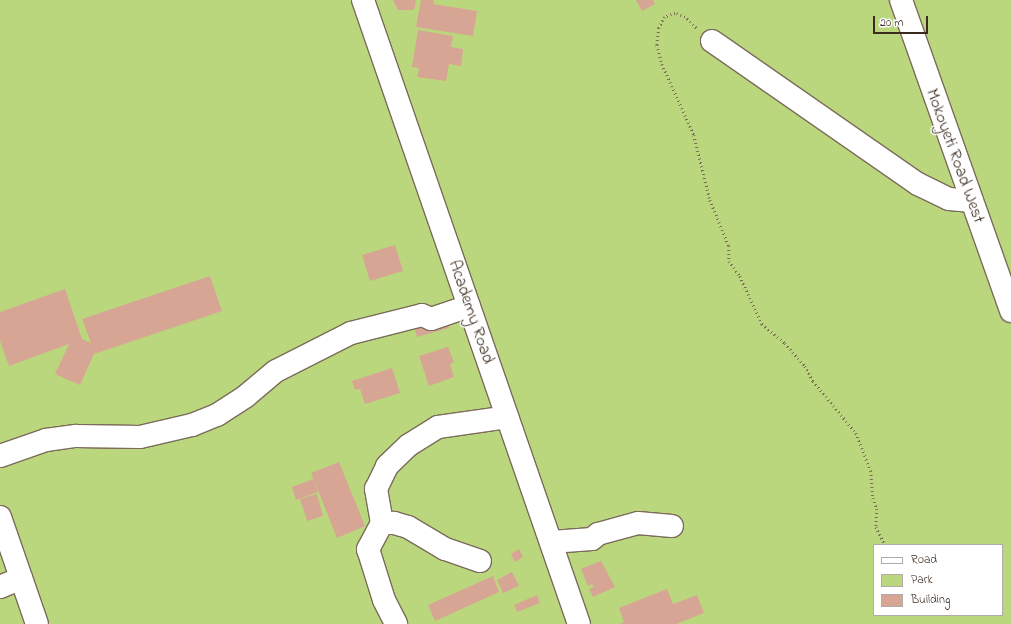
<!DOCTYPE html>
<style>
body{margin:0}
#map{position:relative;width:1011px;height:624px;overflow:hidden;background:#f1e5ca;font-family:"Indie Flower",sans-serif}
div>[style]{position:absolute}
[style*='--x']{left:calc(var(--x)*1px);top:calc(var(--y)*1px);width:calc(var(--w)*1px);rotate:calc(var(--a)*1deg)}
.green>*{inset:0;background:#bbd77d}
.building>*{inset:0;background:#d7a593}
.path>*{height:2.5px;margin-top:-1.25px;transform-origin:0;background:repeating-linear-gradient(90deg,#7b6b5a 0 1px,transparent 0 4px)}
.roads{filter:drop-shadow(1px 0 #7b6b5a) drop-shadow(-1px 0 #7b6b5a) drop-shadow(0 1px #7b6b5a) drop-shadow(0 -1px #7b6b5a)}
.minor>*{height:22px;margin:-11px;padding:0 11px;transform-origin:11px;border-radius:11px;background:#fff}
span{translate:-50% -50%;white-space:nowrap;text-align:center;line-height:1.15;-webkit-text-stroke:3px #fff;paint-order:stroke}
.street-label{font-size:17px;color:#3b2a1e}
.legend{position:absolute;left:873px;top:544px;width:130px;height:72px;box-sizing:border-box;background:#fff;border:1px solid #b1aaa5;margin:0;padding:5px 7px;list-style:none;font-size:12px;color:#3b2a1e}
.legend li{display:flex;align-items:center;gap:8px;height:20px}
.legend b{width:20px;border:1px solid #b1aaa5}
.scale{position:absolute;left:873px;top:16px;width:55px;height:18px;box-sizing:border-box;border:2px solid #3b2a1e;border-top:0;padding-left:5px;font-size:12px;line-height:14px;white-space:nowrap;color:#3b2a1e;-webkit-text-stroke:3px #fff;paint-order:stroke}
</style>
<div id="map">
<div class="green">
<div style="clip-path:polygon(evenodd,0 0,1011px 0,1011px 624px,0 624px,0 0,874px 545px,1002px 545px,1002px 615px,874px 615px,874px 545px)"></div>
</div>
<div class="building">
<div style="clip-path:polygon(393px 0,416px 0,414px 10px,398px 10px)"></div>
<div style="clip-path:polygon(421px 0,434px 0,433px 4px,477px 11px,473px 36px,416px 27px)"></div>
<div style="clip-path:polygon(636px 0,653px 0,655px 4px,642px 11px)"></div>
<div style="clip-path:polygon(418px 30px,453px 36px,451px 47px,463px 49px,461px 66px,449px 64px,446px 81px,417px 77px,419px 68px,412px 67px)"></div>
<div style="clip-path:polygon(395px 245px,403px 271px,370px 281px,362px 255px)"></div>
<div style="clip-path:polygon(210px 276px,222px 311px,94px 354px,80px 385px,55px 374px,69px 344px,9px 366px,0 341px,0 312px,65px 289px,82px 339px,91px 343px,82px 319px)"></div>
<div style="clip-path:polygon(445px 316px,449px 328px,417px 337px,414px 325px)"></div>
<div style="clip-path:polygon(448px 347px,454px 362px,450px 364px,454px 377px,429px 386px,419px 356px)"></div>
<div style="clip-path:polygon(392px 368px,400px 393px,365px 404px,360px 389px,355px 390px,352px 381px)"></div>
<div style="clip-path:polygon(339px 462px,365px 526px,337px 538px,311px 473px)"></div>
<div style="clip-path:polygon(313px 479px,318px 492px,296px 500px,292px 487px)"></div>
<div style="clip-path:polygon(317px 494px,323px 516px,307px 521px,300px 499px)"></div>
<div style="clip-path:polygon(519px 549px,523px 557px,515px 562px,511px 554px)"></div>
<div style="clip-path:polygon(601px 561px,615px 587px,593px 597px,589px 589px,594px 587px,592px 584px,588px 586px,581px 569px)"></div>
<div style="clip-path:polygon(512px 572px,519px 586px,503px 593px,497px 580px)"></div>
<div style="clip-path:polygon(493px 576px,499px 592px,435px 621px,428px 605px)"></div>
<div style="clip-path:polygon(667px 589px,673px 604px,697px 595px,704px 613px,676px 624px,620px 624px,624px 622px,619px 608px)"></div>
<div style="clip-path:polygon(537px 595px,540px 603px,517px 612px,514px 605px)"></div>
</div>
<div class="path">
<div style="--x:696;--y:28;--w:16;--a:-135"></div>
<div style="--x:685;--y:17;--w:11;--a:-158"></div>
<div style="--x:675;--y:13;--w:11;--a:158"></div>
<div style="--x:665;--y:17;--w:13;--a:119"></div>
<div style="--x:659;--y:28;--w:17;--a:97"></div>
<div style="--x:657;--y:45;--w:20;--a:75"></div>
<div style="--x:662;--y:64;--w:78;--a:65.7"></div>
<div style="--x:694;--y:135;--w:67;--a:76.2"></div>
<div style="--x:710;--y:200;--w:50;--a:67.6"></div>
<div style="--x:729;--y:246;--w:15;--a:90"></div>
<div style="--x:729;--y:261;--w:19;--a:54"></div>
<div style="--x:740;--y:276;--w:53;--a:65.4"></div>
<div style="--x:762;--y:324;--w:30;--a:40"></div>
<div style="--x:785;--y:343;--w:30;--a:49"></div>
<div style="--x:805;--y:366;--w:17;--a:62"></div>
<div style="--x:813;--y:381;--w:67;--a:50.4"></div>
<div style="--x:856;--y:433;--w:41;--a:68.5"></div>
<div style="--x:871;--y:471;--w:27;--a:86"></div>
<div style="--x:873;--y:498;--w:12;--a:70"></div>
<div style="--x:877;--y:509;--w:18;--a:93"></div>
<div style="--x:876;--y:527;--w:20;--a:63"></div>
</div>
<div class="roads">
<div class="minor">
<div style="--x:363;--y:0;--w:660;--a:70.91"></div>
<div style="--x:901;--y:0;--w:330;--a:70.5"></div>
<div style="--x:712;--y:41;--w:251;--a:34.8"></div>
<div style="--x:918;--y:184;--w:34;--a:26"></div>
<div style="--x:949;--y:199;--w:23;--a:5"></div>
<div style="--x:0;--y:456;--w:49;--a:-19.2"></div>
<div style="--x:46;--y:440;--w:30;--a:-8"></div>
<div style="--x:76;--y:436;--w:64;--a:0.9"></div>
<div style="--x:140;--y:437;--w:53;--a:-13"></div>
<div style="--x:192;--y:425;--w:27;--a:-22"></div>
<div style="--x:217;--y:415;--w:35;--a:-33"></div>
<div style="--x:246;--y:396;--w:39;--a:-40"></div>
<div style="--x:276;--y:371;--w:84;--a:-26.9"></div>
<div style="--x:351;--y:333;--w:73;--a:-14.2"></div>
<div style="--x:422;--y:315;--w:10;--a:24"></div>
<div style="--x:431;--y:319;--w:40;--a:-18.9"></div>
<div style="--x:0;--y:517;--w:113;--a:70.9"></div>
<div style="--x:382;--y:523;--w:30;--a:118"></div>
<div style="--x:368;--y:549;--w:53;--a:72.6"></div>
<div style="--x:384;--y:600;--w:27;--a:63"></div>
<div style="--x:551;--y:542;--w:41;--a:-4.2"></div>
<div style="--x:592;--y:539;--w:8;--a:-40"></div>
<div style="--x:598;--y:534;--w:41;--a:-15.4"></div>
<div style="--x:638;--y:523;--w:34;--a:5"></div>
<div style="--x:480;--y:561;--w:37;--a:-161"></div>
<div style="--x:445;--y:549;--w:43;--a:-149.3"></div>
<div style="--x:408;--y:527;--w:15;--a:-164"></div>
<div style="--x:394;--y:523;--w:12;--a:180"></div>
<div style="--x:382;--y:523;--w:35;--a:-100"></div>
<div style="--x:376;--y:489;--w:25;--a:-64"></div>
<div style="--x:387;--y:466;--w:30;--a:-44"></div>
<div style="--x:409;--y:445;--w:34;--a:-32"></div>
<div style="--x:438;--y:427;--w:70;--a:-8.2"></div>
<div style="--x:0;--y:587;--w:23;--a:-23"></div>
</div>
</div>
<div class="street-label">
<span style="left:955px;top:156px;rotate:70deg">Mokoyeti Road West</span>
<span style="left:471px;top:312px;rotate:71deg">Academy Road</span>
</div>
<ul class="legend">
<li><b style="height:5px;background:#fff"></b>Road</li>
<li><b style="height:11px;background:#bbd77d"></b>Park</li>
<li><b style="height:11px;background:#d7a593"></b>Building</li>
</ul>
<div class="scale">20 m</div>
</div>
